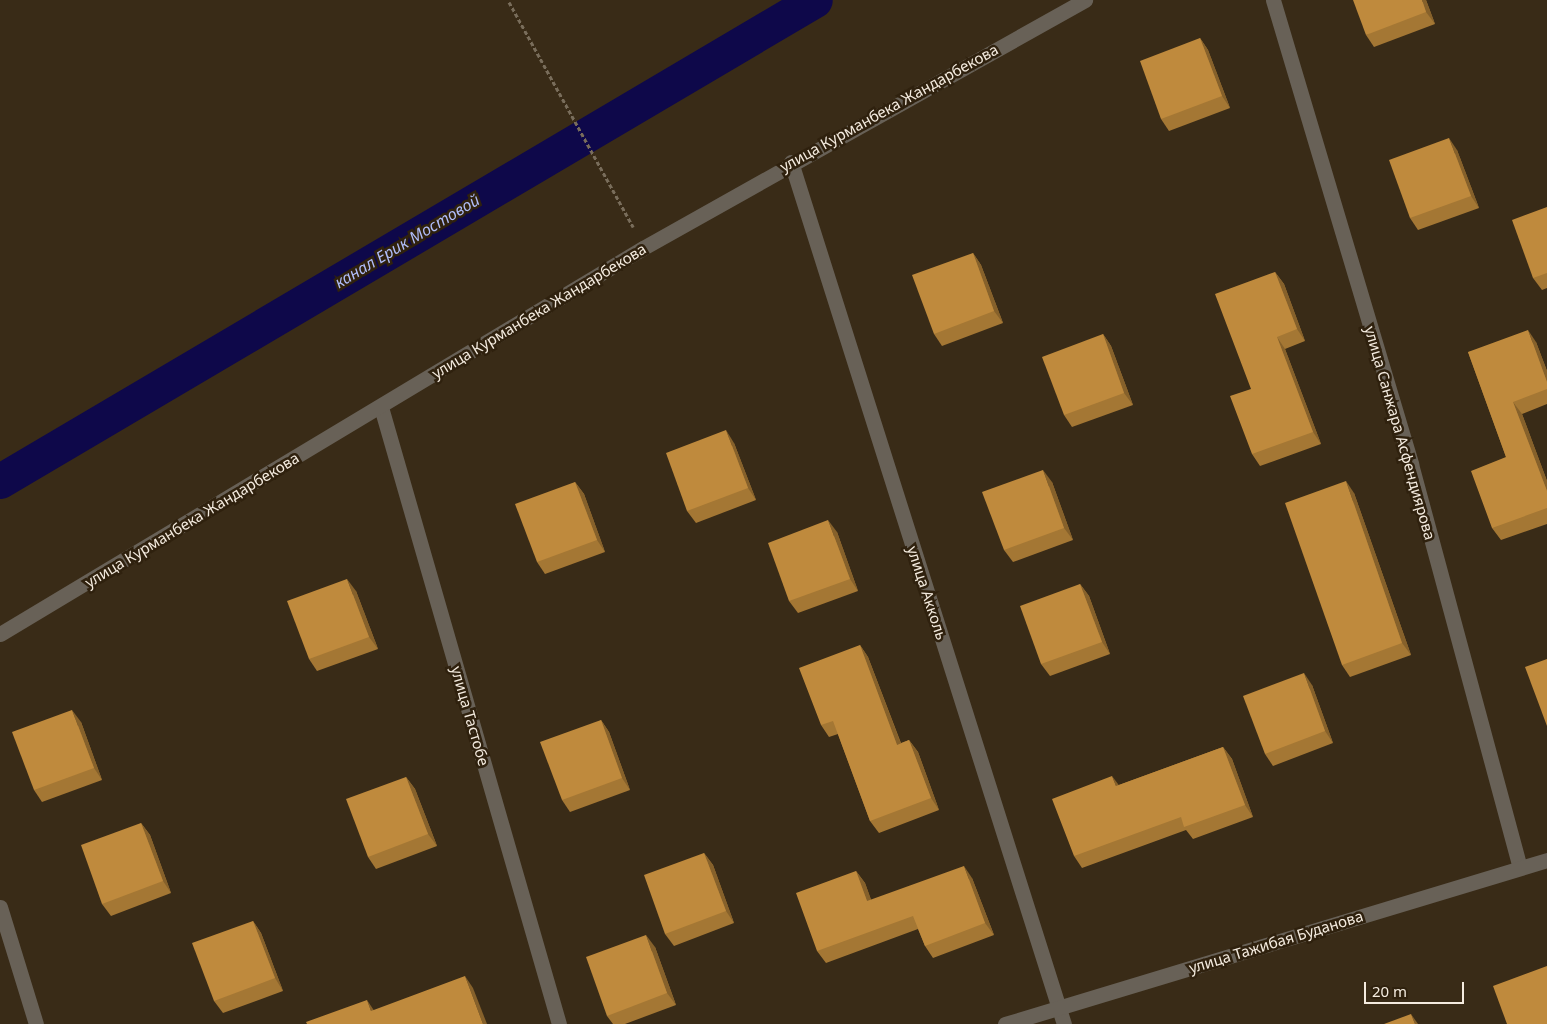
<!DOCTYPE html>
<meta charset="utf-8">
<style>
body{margin:0}
#map{position:relative;width:1547px;height:1024px;overflow:hidden;background:#392b17;font-family:"Noto Sans",sans-serif}
div>[style]{position:absolute}
[style*='--x']{left:calc(var(--x)*1px);top:calc(var(--y)*1px);width:calc(var(--w)*1px);rotate:calc(var(--a)*1deg)}
.canal>*{height:35px;margin:-17.5px;padding:0 17.5px;transform-origin:17.5px;border-radius:17.5px;background:#0e084a}
.path>*{height:3px;margin-top:-1.5px;transform-origin:0;background:repeating-linear-gradient(90deg,#796d5b 0 4px,transparent 0 6.5px)}
.minor>*{height:15px;margin:-7.5px;padding:0 7.5px;transform-origin:7.5px;border-radius:7.5px;background:#686157}
.wall>*{inset:0;background:#a47734}
.shaded-wall>*{inset:0;background:#86612b}
.building>*{inset:0;background:#bf8a3d}
span{translate:-50% -50%;white-space:nowrap;text-align:center;line-height:1.15;-webkit-text-stroke:5px #2f210e;paint-order:stroke}
.street-label{font-size:15px;color:#f4ebdf}
.water-label{font-size:16px;color:#b0bdf9;font-style:italic}
.scale{position:absolute;left:1364px;top:982px;width:100px;height:22px;box-sizing:border-box;border:2px solid #f4ebdf;border-top:0;padding-left:6px;font-size:15px;line-height:18px;white-space:nowrap;color:#f4ebdf;-webkit-text-stroke:4px #2f210e;paint-order:stroke}
</style>
<div id="map">
<div class="canal">
<div style="--x:0;--y:481;--w:946;--a:-30.55"></div>
</div>
<div class="path">
<div style="--x:509;--y:2;--w:257;--a:61.1"></div>
</div>
<div class="minor">
<div style="--x:1273;--y:0;--w:484;--a:73.4"></div>
<div style="--x:1411;--y:464;--w:417;--a:74.9"></div>
<div style="--x:791;--y:162;--w:904;--a:72.43"></div>
<div style="--x:381;--y:407;--w:642;--a:73.91"></div>
<div style="--x:0;--y:634;--w:750;--a:-30.98"></div>
<div style="--x:643;--y:248;--w:507;--a:-29.3"></div>
<div style="--x:0;--y:907;--w:122;--a:72.9"></div>
<div style="--x:1005;--y:1024;--w:566;--a:-16.83"></div>
</div>
<div class="wall">
<div style="clip-path:polygon(1426px 0,1435px 24px,1374px 47px,1366px 35px)"></div>
<div style="clip-path:polygon(1200px 38px,1208px 50px,1230px 108px,1169px 131px,1161px 119px)"></div>
<div style="clip-path:polygon(1457px 150px,1479px 208px,1418px 230px,1410px 218px)"></div>
<div style="clip-path:polygon(1547px 207px,1547px 288px,1542px 290px,1533px 278px)"></div>
<div style="clip-path:polygon(973px 253px,981px 265px,1003px 323px,942px 346px,934px 334px)"></div>
<div style="clip-path:polygon(1275px 272px,1284px 284px,1305px 341px,1285px 349px,1321px 444px,1260px 466px,1252px 454px)"></div>
<div style="clip-path:polygon(1103px 334px,1111px 346px,1133px 405px,1072px 427px,1064px 415px)"></div>
<div style="clip-path:polygon(1536px 342px,1547px 371px,1547px 404px,1522px 414px,1547px 481px,1547px 524px,1501px 540px,1492px 528px,1506px 457px,1468px 352px)"></div>
<div style="clip-path:polygon(734px 443px,756px 500px,696px 523px,687px 511px)"></div>
<div style="clip-path:polygon(575px 482px,584px 494px,605px 552px,545px 574px,537px 562px)"></div>
<div style="clip-path:polygon(1052px 482px,1073px 540px,1013px 562px,1004px 550px)"></div>
<div style="clip-path:polygon(1354px 493px,1411px 655px,1350px 677px,1342px 665px)"></div>
<div style="clip-path:polygon(837px 532px,858px 591px,798px 613px,789px 601px)"></div>
<div style="clip-path:polygon(1080px 584px,1089px 596px,1110px 654px,1050px 676px,1041px 664px)"></div>
<div style="clip-path:polygon(356px 591px,378px 649px,317px 671px,309px 659px)"></div>
<div style="clip-path:polygon(860px 645px,868px 657px,901px 743px,909px 740px,918px 752px,939px 810px,879px 833px,870px 821px,838px 734px,829px 737px,821px 725px)"></div>
<div style="clip-path:polygon(1312px 685px,1333px 743px,1273px 766px,1265px 754px)"></div>
<div style="clip-path:polygon(601px 720px,609px 732px,630px 790px,570px 812px,562px 800px)"></div>
<div style="clip-path:polygon(81px 722px,102px 780px,42px 802px,34px 790px)"></div>
<div style="clip-path:polygon(1223px 747px,1232px 759px,1253px 817px,1193px 839px,1186px 830px,1082px 868px,1074px 856px,1119px 785px)"></div>
<div style="clip-path:polygon(406px 777px,415px 789px,437px 846px,376px 869px,368px 857px)"></div>
<div style="clip-path:polygon(141px 823px,150px 835px,171px 893px,111px 916px,102px 904px)"></div>
<div style="clip-path:polygon(704px 853px,713px 865px,734px 923px,674px 946px,665px 934px)"></div>
<div style="clip-path:polygon(856px 871px,865px 883px,871px 900px,972px 878px,994px 935px,933px 958px,925px 946px,918px 929px,826px 963px,817px 951px)"></div>
<div style="clip-path:polygon(253px 921px,261px 933px,283px 991px,223px 1013px,214px 1001px)"></div>
<div style="clip-path:polygon(655px 947px,676px 1005px,625px 1024px,613px 1024px,607px 1016px)"></div>
</div>
<div class="shaded-wall">
<div style="clip-path:polygon(1422px 0,1426px 0,1435px 24px,1426px 12px)"></div>
<div style="clip-path:polygon(1200px 38px,1208px 50px,1230px 108px,1222px 96px)"></div>
<div style="clip-path:polygon(1449px 138px,1457px 150px,1479px 208px,1471px 196px)"></div>
<div style="clip-path:polygon(973px 253px,981px 265px,1003px 323px,994px 311px)"></div>
<div style="clip-path:polygon(1275px 272px,1284px 284px,1305px 341px,1297px 329px)"></div>
<div style="clip-path:polygon(1528px 330px,1536px 342px,1547px 371px,1547px 382px)"></div>
<div style="clip-path:polygon(1103px 334px,1111px 346px,1133px 405px,1124px 393px)"></div>
<div style="clip-path:polygon(1277px 337px,1285px 349px,1321px 444px,1313px 432px)"></div>
<div style="clip-path:polygon(1513px 402px,1522px 414px,1547px 481px,1547px 491px)"></div>
<div style="clip-path:polygon(726px 430px,734px 443px,756px 500px,748px 488px)"></div>
<div style="clip-path:polygon(1043px 470px,1052px 482px,1073px 540px,1064px 528px)"></div>
<div style="clip-path:polygon(1346px 481px,1354px 493px,1411px 655px,1402px 643px)"></div>
<div style="clip-path:polygon(575px 482px,584px 494px,605px 552px,597px 540px)"></div>
<div style="clip-path:polygon(828px 520px,837px 532px,858px 591px,850px 579px)"></div>
<div style="clip-path:polygon(347px 579px,356px 591px,378px 649px,369px 637px)"></div>
<div style="clip-path:polygon(1080px 584px,1089px 596px,1110px 654px,1102px 642px)"></div>
<div style="clip-path:polygon(860px 645px,868px 657px,906px 757px,897px 745px)"></div>
<div style="clip-path:polygon(1304px 673px,1312px 685px,1333px 743px,1325px 731px)"></div>
<div style="clip-path:polygon(72px 710px,81px 722px,102px 780px,94px 768px)"></div>
<div style="clip-path:polygon(601px 720px,609px 732px,630px 790px,622px 778px)"></div>
<div style="clip-path:polygon(909px 740px,918px 752px,939px 810px,931px 798px)"></div>
<div style="clip-path:polygon(1223px 747px,1232px 759px,1253px 817px,1245px 805px)"></div>
<div style="clip-path:polygon(1112px 776px,1121px 788px,1116px 786px)"></div>
<div style="clip-path:polygon(406px 777px,415px 789px,437px 846px,428px 834px)"></div>
<div style="clip-path:polygon(141px 823px,150px 835px,171px 893px,163px 881px)"></div>
<div style="clip-path:polygon(704px 853px,713px 865px,734px 923px,726px 911px)"></div>
<div style="clip-path:polygon(964px 866px,972px 878px,994px 935px,985px 923px)"></div>
<div style="clip-path:polygon(856px 871px,865px 883px,876px 913px,867px 901px)"></div>
<div style="clip-path:polygon(253px 921px,261px 933px,283px 991px,275px 978px)"></div>
<div style="clip-path:polygon(646px 935px,655px 947px,676px 1005px,667px 993px)"></div>
<div style="clip-path:polygon(465px 976px,473px 988px,487px 1024px,483px 1024px)"></div>
<div style="clip-path:polygon(367px 1000px,375px 1012px,371px 1011px)"></div>
<div style="clip-path:polygon(1411px 1014px,1418px 1024px,1415px 1024px)"></div>
</div>
<div class="building">
<div style="clip-path:polygon(1353px 0,1422px 0,1426px 12px,1366px 35px)"></div>
<div style="clip-path:polygon(1200px 38px,1222px 96px,1161px 119px,1140px 61px)"></div>
<div style="clip-path:polygon(1449px 138px,1471px 196px,1410px 218px,1389px 160px)"></div>
<div style="clip-path:polygon(1547px 207px,1547px 273px,1533px 278px,1512px 220px)"></div>
<div style="clip-path:polygon(973px 253px,994px 311px,934px 334px,912px 275px)"></div>
<div style="clip-path:polygon(1275px 272px,1297px 329px,1277px 337px,1313px 432px,1252px 454px,1230px 396px,1251px 389px,1215px 294px)"></div>
<div style="clip-path:polygon(1528px 330px,1547px 382px,1547px 389px,1513px 402px,1547px 491px,1547px 508px,1492px 528px,1471px 471px,1506px 457px,1468px 352px)"></div>
<div style="clip-path:polygon(1103px 334px,1124px 393px,1064px 415px,1042px 357px)"></div>
<div style="clip-path:polygon(726px 430px,748px 488px,687px 511px,666px 453px)"></div>
<div style="clip-path:polygon(1043px 470px,1064px 528px,1004px 550px,982px 492px)"></div>
<div style="clip-path:polygon(1346px 481px,1402px 643px,1342px 665px,1285px 503px)"></div>
<div style="clip-path:polygon(575px 482px,597px 540px,537px 562px,515px 504px)"></div>
<div style="clip-path:polygon(828px 520px,850px 579px,789px 601px,768px 543px)"></div>
<div style="clip-path:polygon(347px 579px,369px 637px,309px 659px,287px 601px)"></div>
<div style="clip-path:polygon(1080px 584px,1102px 642px,1041px 664px,1020px 606px)"></div>
<div style="clip-path:polygon(860px 645px,897px 745px,909px 740px,931px 798px,870px 821px,833px 721px,821px 725px,799px 668px)"></div>
<div style="clip-path:polygon(1547px 659px,1547px 726px,1525px 667px)"></div>
<div style="clip-path:polygon(1304px 673px,1325px 731px,1265px 754px,1243px 696px)"></div>
<div style="clip-path:polygon(72px 710px,94px 768px,34px 790px,12px 732px)"></div>
<div style="clip-path:polygon(601px 720px,622px 778px,562px 800px,540px 742px)"></div>
<div style="clip-path:polygon(1223px 747px,1245px 805px,1184px 827px,1181px 817px,1074px 856px,1052px 799px,1112px 776px,1116px 786px)"></div>
<div style="clip-path:polygon(406px 777px,428px 834px,368px 857px,346px 799px)"></div>
<div style="clip-path:polygon(141px 823px,163px 881px,102px 904px,81px 845px)"></div>
<div style="clip-path:polygon(704px 853px,726px 911px,665px 934px,644px 875px)"></div>
<div style="clip-path:polygon(964px 866px,985px 923px,925px 946px,913px 916px,817px 951px,796px 893px,856px 871px,867px 901px)"></div>
<div style="clip-path:polygon(253px 921px,275px 978px,214px 1001px,192px 943px)"></div>
<div style="clip-path:polygon(646px 935px,667px 993px,607px 1016px,586px 957px)"></div>
<div style="clip-path:polygon(1547px 966px,1547px 1024px,1507px 1024px,1493px 986px)"></div>
<div style="clip-path:polygon(465px 976px,483px 1024px,307px 1024px,306px 1022px,367px 1000px,371px 1011px)"></div>
<div style="clip-path:polygon(1411px 1014px,1415px 1024px,1384px 1024px)"></div>
</div>
<div class="street-label">
<span style="left:889px;top:108px;rotate:-29deg">улица Курманбека Жандарбекова</span>
<span style="left:539px;top:311px;rotate:-31deg">улица Курманбека Жандарбекова</span>
<span style="left:1400px;top:433px;rotate:74deg">улица Санжара Асфендиярова</span>
<span style="left:192px;top:520px;rotate:-31deg">улица Курманбека Жандарбекова</span>
<span style="left:927px;top:593px;rotate:72deg">улица Акколь</span>
<span style="left:470px;top:716px;rotate:74deg">улица Тастобе</span>
<span style="left:1276px;top:942px;rotate:-17deg">улица Тажибая Буданова</span>
</div>
<div class="water-label">
<span style="left:407px;top:241px;rotate:-31deg">канал Ерик Мостовой</span>
</div>
<div class="scale">20 m</div>
</div>
